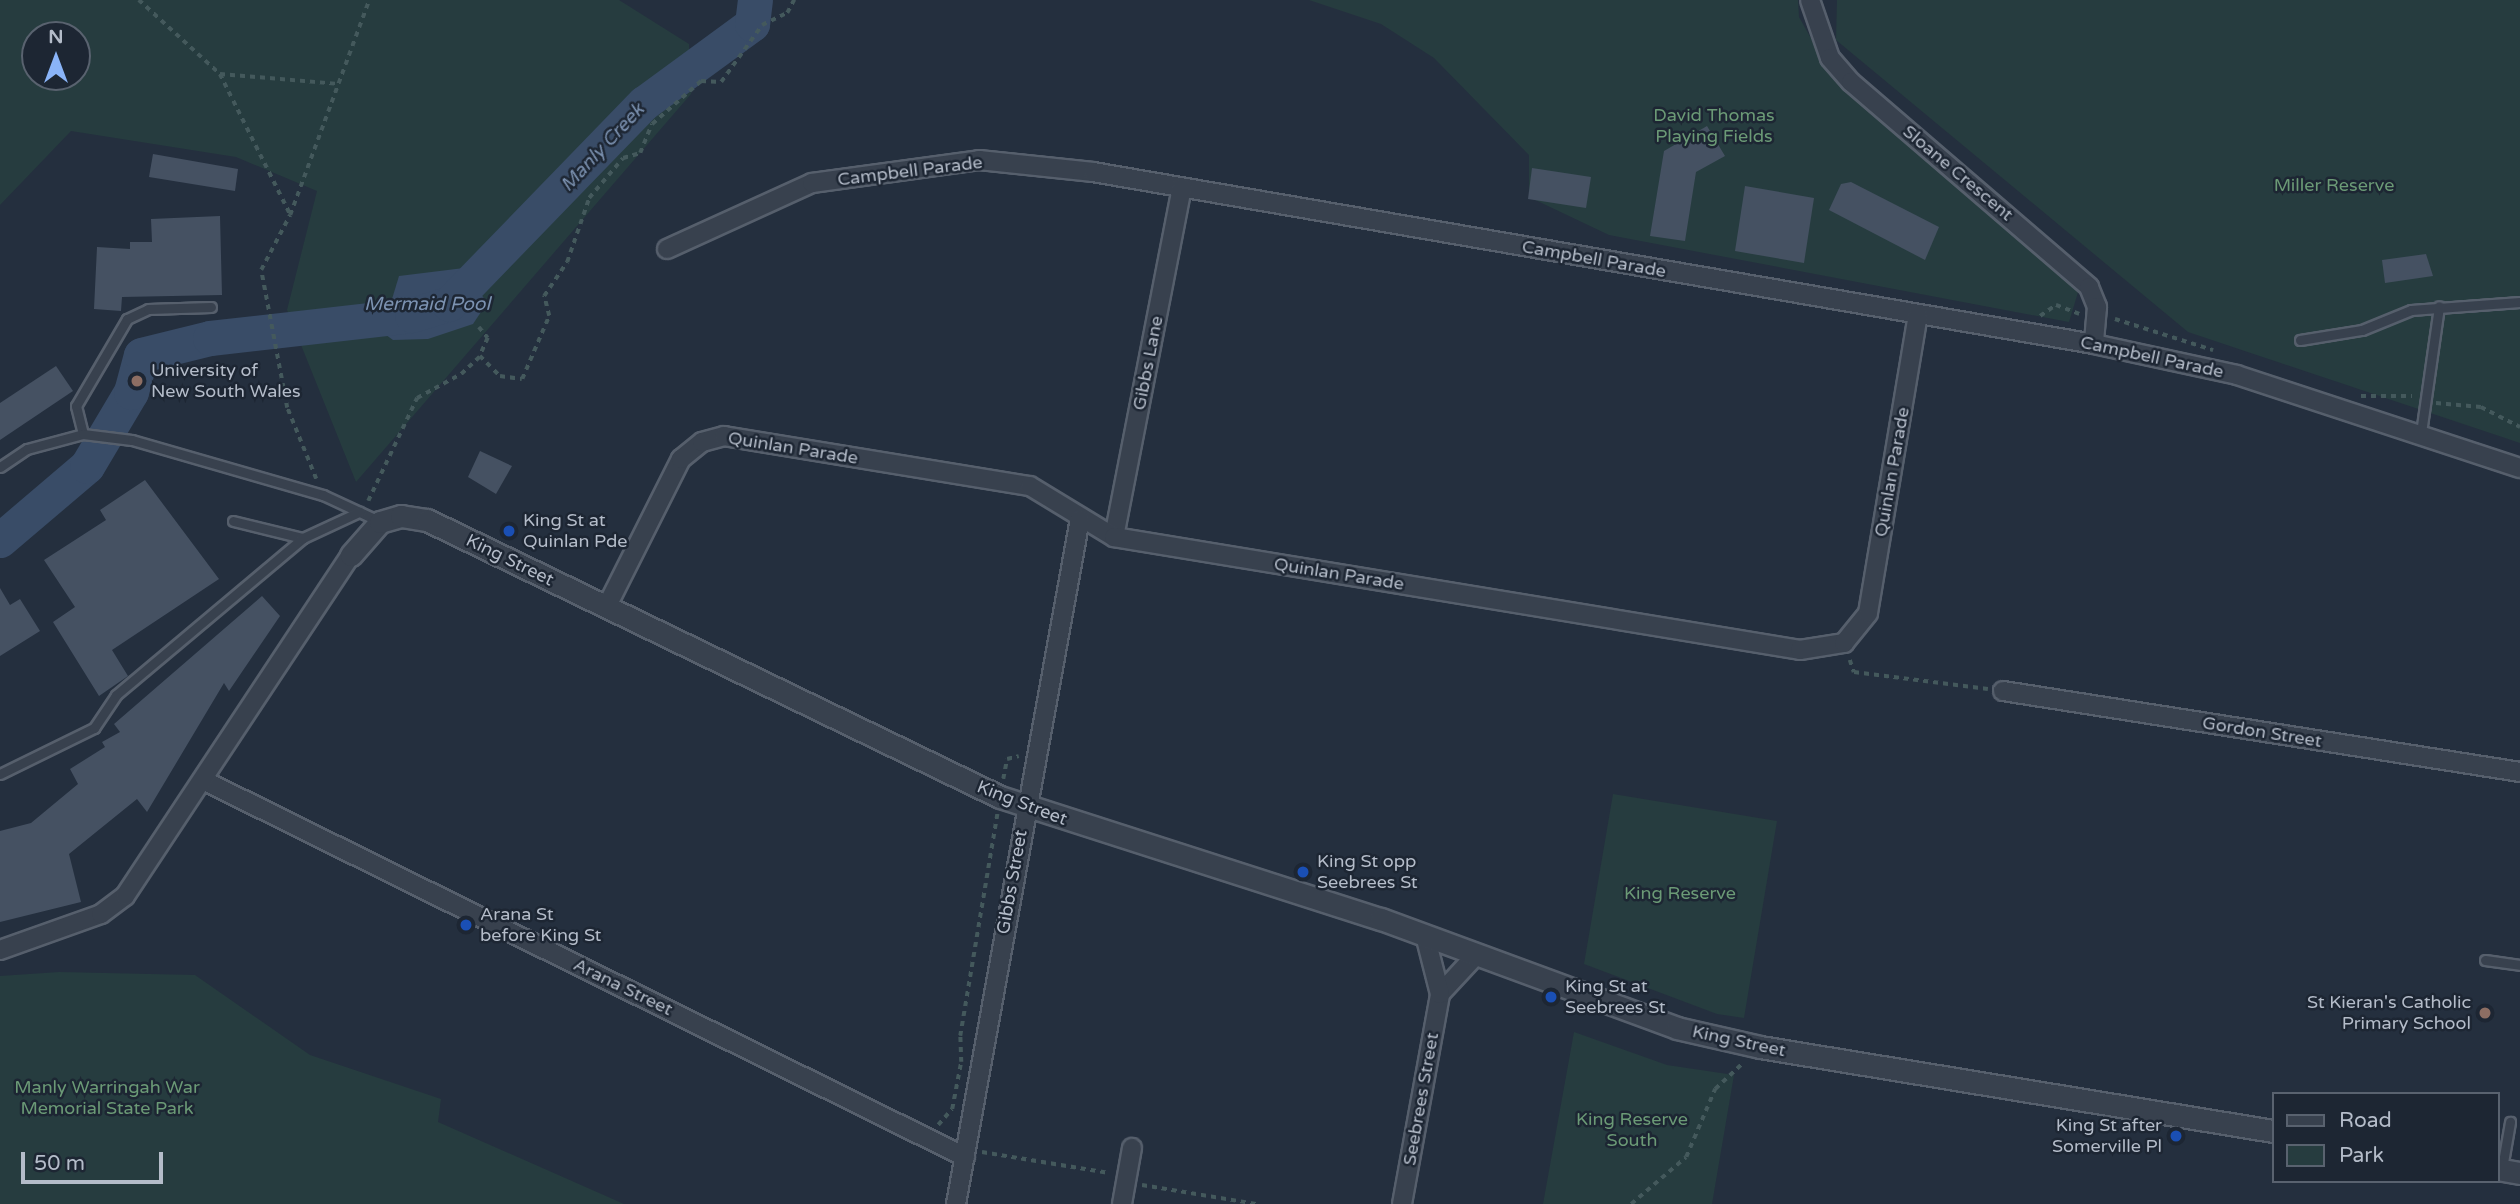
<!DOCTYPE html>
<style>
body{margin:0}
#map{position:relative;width:2520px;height:1204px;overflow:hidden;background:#242f3e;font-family:"Varela Round",sans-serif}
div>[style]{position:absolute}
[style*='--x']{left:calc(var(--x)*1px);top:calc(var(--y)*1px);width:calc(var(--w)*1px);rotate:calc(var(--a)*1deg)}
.green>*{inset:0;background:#263c3f}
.water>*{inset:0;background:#394c67}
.river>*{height:35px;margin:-17.5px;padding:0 17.5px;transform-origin:17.5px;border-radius:17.5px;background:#394c67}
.building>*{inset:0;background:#455162}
.path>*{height:3.5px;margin-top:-1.75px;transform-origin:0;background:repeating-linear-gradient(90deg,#44595c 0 5px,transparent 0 10px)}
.roads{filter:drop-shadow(2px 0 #565f6c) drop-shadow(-2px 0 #565f6c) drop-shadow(0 2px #565f6c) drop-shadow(0 -2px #565f6c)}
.service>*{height:9px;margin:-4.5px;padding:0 4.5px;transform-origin:4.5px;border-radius:4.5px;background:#38414e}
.minor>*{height:18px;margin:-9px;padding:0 9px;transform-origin:9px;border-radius:9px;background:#38414e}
.tertiary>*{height:21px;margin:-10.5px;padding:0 10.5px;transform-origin:10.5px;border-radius:10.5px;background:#38414e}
.dots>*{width:19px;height:19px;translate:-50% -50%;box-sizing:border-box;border:4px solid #1d2633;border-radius:50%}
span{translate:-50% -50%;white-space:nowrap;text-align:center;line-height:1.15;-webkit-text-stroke:5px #1d2633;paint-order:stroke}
.park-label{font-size:18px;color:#6b9a76}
.street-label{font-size:18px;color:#b4bcc9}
.poi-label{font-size:18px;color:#b4bcc9}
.left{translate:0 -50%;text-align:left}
.right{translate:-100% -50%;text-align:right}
.water-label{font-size:19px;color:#7c92b1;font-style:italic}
.legend{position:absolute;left:2272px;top:1092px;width:228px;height:91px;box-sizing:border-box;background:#1d2633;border:2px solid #59626f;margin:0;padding:9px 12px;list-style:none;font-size:21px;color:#b4bcc9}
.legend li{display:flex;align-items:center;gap:14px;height:35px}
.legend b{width:35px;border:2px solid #59626f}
.north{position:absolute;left:21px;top:21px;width:70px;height:70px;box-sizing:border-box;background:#1d2633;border:2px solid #59626f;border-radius:50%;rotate:0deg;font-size:19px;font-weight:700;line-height:28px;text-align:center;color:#b4bcc9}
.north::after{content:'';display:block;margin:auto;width:24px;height:32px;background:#8ab4f8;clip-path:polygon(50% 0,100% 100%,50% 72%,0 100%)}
.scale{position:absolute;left:21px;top:1152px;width:142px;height:32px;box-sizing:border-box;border:4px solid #b4bcc9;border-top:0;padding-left:9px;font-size:21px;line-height:24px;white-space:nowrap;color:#b4bcc9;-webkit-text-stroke:5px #1d2633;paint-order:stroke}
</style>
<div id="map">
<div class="green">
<div style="clip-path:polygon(evenodd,0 0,619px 0,689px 44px,691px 94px,356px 482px,287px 310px,317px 191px,236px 157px,71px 131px,0 205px,0 0,35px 35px,77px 35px,77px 77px,35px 77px,35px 35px)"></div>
<div style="clip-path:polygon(1309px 0,1798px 0,1799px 17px,1835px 81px,2079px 289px,2069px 322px,1609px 235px,1529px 197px,1529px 155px,1434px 58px,1381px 24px)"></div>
<div style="clip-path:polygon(1837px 0,2520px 0,2520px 443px,2188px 332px,1836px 40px)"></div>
<div style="clip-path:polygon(1613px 794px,1777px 821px,1744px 1018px,1717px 1014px,1584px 964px)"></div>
<div style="clip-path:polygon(59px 972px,195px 975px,310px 1055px,441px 1099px,438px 1122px,624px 1204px,0 1204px,0 976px)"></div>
<div style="clip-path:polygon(1574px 1032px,1667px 1065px,1734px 1075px,1712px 1204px,1543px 1204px)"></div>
</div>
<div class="water">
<div style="clip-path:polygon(464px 268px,487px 303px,473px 324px,428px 339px,393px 340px,382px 332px,399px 276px)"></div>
</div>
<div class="river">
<div style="--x:0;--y:540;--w:114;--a:-40.4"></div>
<div style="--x:87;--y:466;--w:86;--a:-59.3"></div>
<div style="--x:131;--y:392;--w:38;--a:-75"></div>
<div style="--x:141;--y:355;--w:71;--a:-13.8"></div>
<div style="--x:210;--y:338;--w:203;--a:-6.5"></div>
<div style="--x:412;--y:315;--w:39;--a:-17"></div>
<div style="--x:449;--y:304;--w:280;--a:-45.9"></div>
<div style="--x:644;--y:103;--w:134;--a:-36.2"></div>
<div style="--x:752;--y:24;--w:24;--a:-83"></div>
</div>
<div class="building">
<div style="clip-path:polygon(1707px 126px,1725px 156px,1696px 172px,1685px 241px,1650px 236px,1664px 151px)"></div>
<div style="clip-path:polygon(153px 154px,238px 169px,235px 191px,149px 177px)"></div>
<div style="clip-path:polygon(1532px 168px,1591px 177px,1586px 208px,1528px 199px)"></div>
<div style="clip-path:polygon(1851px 182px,1939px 227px,1925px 260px,1829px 210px,1841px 184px)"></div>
<div style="clip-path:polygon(1745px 186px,1814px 198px,1804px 263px,1735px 251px)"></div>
<div style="clip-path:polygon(220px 216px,222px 295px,122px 297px,121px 311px,94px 309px,97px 247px,130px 249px,130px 242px,152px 242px,151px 219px)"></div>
<div style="clip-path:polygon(2426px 254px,2433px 276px,2385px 283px,2382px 260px)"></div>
<div style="clip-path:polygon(56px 366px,73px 391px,0 440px,0 403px)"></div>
<div style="clip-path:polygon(480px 451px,512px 466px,496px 494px,468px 477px)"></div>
<div style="clip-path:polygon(145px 480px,219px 579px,112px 650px,128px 676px,99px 696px,53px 622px,75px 607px,44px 560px,106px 520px,100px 510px)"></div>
<div style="clip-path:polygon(0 588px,10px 605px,20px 599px,40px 631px,0 656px)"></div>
<div style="clip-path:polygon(262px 596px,280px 616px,229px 691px,224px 683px,147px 812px,137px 799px,69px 854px,81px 902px,0 922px,0 831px,31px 823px,78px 784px,70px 769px,105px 747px,102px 742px,120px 732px,114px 724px)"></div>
</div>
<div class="path">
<div style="--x:139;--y:0;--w:110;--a:42.4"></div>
<div style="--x:220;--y:74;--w:157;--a:63.4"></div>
<div style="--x:220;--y:74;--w:118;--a:4.8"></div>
<div style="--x:2040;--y:316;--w:19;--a:-35"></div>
<div style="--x:2056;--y:305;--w:25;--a:21"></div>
<div style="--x:2115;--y:319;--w:103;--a:17.6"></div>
<div style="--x:479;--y:327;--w:14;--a:51"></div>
<div style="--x:488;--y:338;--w:20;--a:114"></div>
<div style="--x:480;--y:356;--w:28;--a:45"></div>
<div style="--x:500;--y:376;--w:22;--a:8"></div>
<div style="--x:522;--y:379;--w:69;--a:-66.8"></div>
<div style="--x:549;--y:316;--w:21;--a:-104"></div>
<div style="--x:544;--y:296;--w:41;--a:-55.9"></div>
<div style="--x:567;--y:262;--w:68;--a:-71"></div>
<div style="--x:589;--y:198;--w:52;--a:-49.6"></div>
<div style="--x:623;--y:158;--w:18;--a:-16"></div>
<div style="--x:640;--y:153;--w:31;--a:-68"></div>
<div style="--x:652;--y:124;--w:65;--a:-41.3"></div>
<div style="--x:701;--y:81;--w:20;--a:3"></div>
<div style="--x:721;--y:82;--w:70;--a:-54.3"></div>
<div style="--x:762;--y:25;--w:28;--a:-26"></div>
<div style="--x:787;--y:13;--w:15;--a:-62"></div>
<div style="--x:2361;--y:396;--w:51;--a:0"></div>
<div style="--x:2436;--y:403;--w:45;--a:5.1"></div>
<div style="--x:2481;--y:407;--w:44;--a:27.1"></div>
<div style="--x:316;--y:479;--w:77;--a:-112.2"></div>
<div style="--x:287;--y:408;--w:140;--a:-100.7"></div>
<div style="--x:261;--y:270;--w:62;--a:-62.2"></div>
<div style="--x:290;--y:215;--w:229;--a:-69.8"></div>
<div style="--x:368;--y:501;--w:114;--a:-64.6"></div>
<div style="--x:417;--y:398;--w:50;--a:-28.6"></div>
<div style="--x:461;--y:374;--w:26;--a:-43"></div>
<div style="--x:1850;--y:660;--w:13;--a:72"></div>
<div style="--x:1854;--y:672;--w:135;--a:7.2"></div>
<div style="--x:1003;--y:779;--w:20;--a:-79"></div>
<div style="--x:1007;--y:759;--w:12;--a:-14"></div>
<div style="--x:938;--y:1125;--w:21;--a:-49"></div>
<div style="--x:952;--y:1109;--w:48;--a:-79.2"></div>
<div style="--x:961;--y:1062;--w:26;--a:-92"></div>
<div style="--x:960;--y:1036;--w:225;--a:-80.5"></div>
<div style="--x:982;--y:1152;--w:129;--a:9.4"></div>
<div style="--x:1142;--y:1185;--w:117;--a:9.4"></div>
<div style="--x:1631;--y:1204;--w:72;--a:-40.5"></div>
<div style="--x:1686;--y:1157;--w:74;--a:-66.9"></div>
<div style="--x:1715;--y:1089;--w:37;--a:-43"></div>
</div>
<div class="roads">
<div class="service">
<div style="--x:2300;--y:340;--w:63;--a:-9.2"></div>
<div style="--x:2362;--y:330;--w:53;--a:-22.2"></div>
<div style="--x:2411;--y:310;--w:109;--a:-4.2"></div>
<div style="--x:2421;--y:433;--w:128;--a:-81.9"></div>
<div style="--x:83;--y:434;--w:29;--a:-104"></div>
<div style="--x:76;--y:406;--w:101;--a:-59.6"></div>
<div style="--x:127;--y:319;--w:23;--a:-25"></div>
<div style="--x:148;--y:309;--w:63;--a:-1.8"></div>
<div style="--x:0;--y:467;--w:32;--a:-34"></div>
<div style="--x:27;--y:449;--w:58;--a:-15"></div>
<div style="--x:83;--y:434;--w:49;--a:7"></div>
<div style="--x:132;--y:440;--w:199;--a:16.1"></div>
<div style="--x:323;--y:495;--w:62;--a:24.9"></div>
<div style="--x:233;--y:521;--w:72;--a:13.7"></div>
<div style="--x:0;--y:774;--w:105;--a:-26.1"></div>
<div style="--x:94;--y:728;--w:40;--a:-56"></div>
<div style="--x:116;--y:695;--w:244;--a:-40"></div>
<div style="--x:303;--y:538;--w:62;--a:-24.9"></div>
<div style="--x:2485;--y:960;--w:35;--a:8"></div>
<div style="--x:2502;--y:1168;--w:47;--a:-80.1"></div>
</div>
<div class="minor">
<div style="--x:1810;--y:0;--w:61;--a:71"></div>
<div style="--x:1830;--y:58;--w:32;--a:49"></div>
<div style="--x:1851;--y:82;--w:314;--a:40.7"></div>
<div style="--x:2089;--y:287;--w:22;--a:68"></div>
<div style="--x:2097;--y:307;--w:37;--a:95"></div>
<div style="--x:667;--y:249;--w:159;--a:-24.5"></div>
<div style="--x:812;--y:183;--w:169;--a:-7.8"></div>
<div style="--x:979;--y:160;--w:115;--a:6"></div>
<div style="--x:1093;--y:172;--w:1016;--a:9.75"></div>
<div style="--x:2094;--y:344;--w:146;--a:12.2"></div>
<div style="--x:2237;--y:375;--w:298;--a:18.2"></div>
<div style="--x:1114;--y:537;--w:356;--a:-79"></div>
<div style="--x:606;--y:608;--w:167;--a:-63.3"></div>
<div style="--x:681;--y:459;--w:27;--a:-39"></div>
<div style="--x:702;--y:442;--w:23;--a:-15"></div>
<div style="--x:724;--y:436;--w:310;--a:9.3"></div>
<div style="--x:1030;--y:486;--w:98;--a:31.3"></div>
<div style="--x:1114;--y:537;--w:695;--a:9.35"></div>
<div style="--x:1800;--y:650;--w:45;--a:-9"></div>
<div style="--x:1844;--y:643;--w:38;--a:-51"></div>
<div style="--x:1868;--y:613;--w:303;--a:-80.5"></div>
<div style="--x:2003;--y:691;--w:523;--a:8.9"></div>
<div style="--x:205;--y:781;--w:848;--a:26.32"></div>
<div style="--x:0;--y:950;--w:107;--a:-19.6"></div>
<div style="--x:101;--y:914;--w:30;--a:-37"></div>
<div style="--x:125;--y:896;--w:409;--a:-56.5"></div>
<div style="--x:1440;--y:994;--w:54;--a:-47.2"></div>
<div style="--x:956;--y:1204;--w:696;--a:-79.74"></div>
<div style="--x:1122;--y:1204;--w:57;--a:-79.9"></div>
<div style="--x:1402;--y:1204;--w:213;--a:-79.7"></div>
<div style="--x:1440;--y:994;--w:61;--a:-104.3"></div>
</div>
<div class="tertiary">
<div style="--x:351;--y:555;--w:44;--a:-48.7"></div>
<div style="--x:380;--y:522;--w:22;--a:-16"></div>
<div style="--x:401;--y:516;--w:26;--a:9"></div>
<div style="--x:427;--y:520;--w:636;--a:25.8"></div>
<div style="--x:1000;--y:797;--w:400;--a:17.8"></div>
<div style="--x:1381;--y:919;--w:315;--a:20.2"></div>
<div style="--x:1677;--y:1028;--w:85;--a:12.9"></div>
<div style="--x:1760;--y:1047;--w:520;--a:9.3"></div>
<div style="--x:2497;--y:1169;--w:23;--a:10"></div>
</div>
</div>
<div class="dots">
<div style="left:137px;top:381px;background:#8d6e63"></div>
<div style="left:509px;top:531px;background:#1a4fb4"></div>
<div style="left:1303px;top:872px;background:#1a4fb4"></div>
<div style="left:466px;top:925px;background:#1a4fb4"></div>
<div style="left:1551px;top:997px;background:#1a4fb4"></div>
<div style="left:2485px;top:1013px;background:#8d6e63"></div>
<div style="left:2176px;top:1136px;background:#1a4fb4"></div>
</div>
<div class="park-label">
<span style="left:1714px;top:126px">David Thomas<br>Playing Fields</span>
<span style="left:2334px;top:185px">Miller Reserve</span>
<span style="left:1680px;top:893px">King Reserve</span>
<span style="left:107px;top:1098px">Manly Warringah War<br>Memorial State Park</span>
<span style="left:1632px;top:1130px">King Reserve<br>South</span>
</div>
<div class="street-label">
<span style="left:910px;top:171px;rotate:-7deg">Campbell Parade</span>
<span style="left:1958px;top:173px;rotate:40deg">Sloane Crescent</span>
<span style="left:1594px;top:259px;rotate:10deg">Campbell Parade</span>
<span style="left:2152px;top:357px;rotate:12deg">Campbell Parade</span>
<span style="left:1148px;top:363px;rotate:-79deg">Gibbs Lane</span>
<span style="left:793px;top:448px;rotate:9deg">Quinlan Parade</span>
<span style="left:1892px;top:472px;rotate:-80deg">Quinlan Parade</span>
<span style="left:510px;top:560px;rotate:26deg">King Street</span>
<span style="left:1339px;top:574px;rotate:9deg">Quinlan Parade</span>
<span style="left:2262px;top:732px;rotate:9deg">Gordon Street</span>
<span style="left:1022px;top:803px;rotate:21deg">King Street</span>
<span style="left:1012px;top:882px;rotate:-80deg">Gibbs Street</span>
<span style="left:623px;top:987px;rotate:26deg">Arana Street</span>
<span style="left:1739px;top:1041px;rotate:12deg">King Street</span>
<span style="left:1421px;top:1099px;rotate:-80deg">Seebrees Street</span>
</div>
<div class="poi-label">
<span class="left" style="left:151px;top:381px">University of<br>New South Wales</span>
<span class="left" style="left:523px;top:531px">King St at<br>Quinlan Pde</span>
<span class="left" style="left:1317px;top:872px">King St opp<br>Seebrees St</span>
<span class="left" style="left:480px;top:925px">Arana St<br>before King St</span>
<span class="left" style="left:1565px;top:997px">King St at<br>Seebrees St</span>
<span class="right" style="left:2471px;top:1013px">St Kieran's Catholic<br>Primary School</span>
<span class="right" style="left:2162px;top:1136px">King St after<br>Somerville Pl</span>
</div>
<div class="water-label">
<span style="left:603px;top:148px;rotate:-47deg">Manly Creek</span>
<span style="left:427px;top:305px">Mermaid Pool</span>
</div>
<ul class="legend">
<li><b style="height:9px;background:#38414e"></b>Road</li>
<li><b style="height:19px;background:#263c3f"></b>Park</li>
</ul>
<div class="north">N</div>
<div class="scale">50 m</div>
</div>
